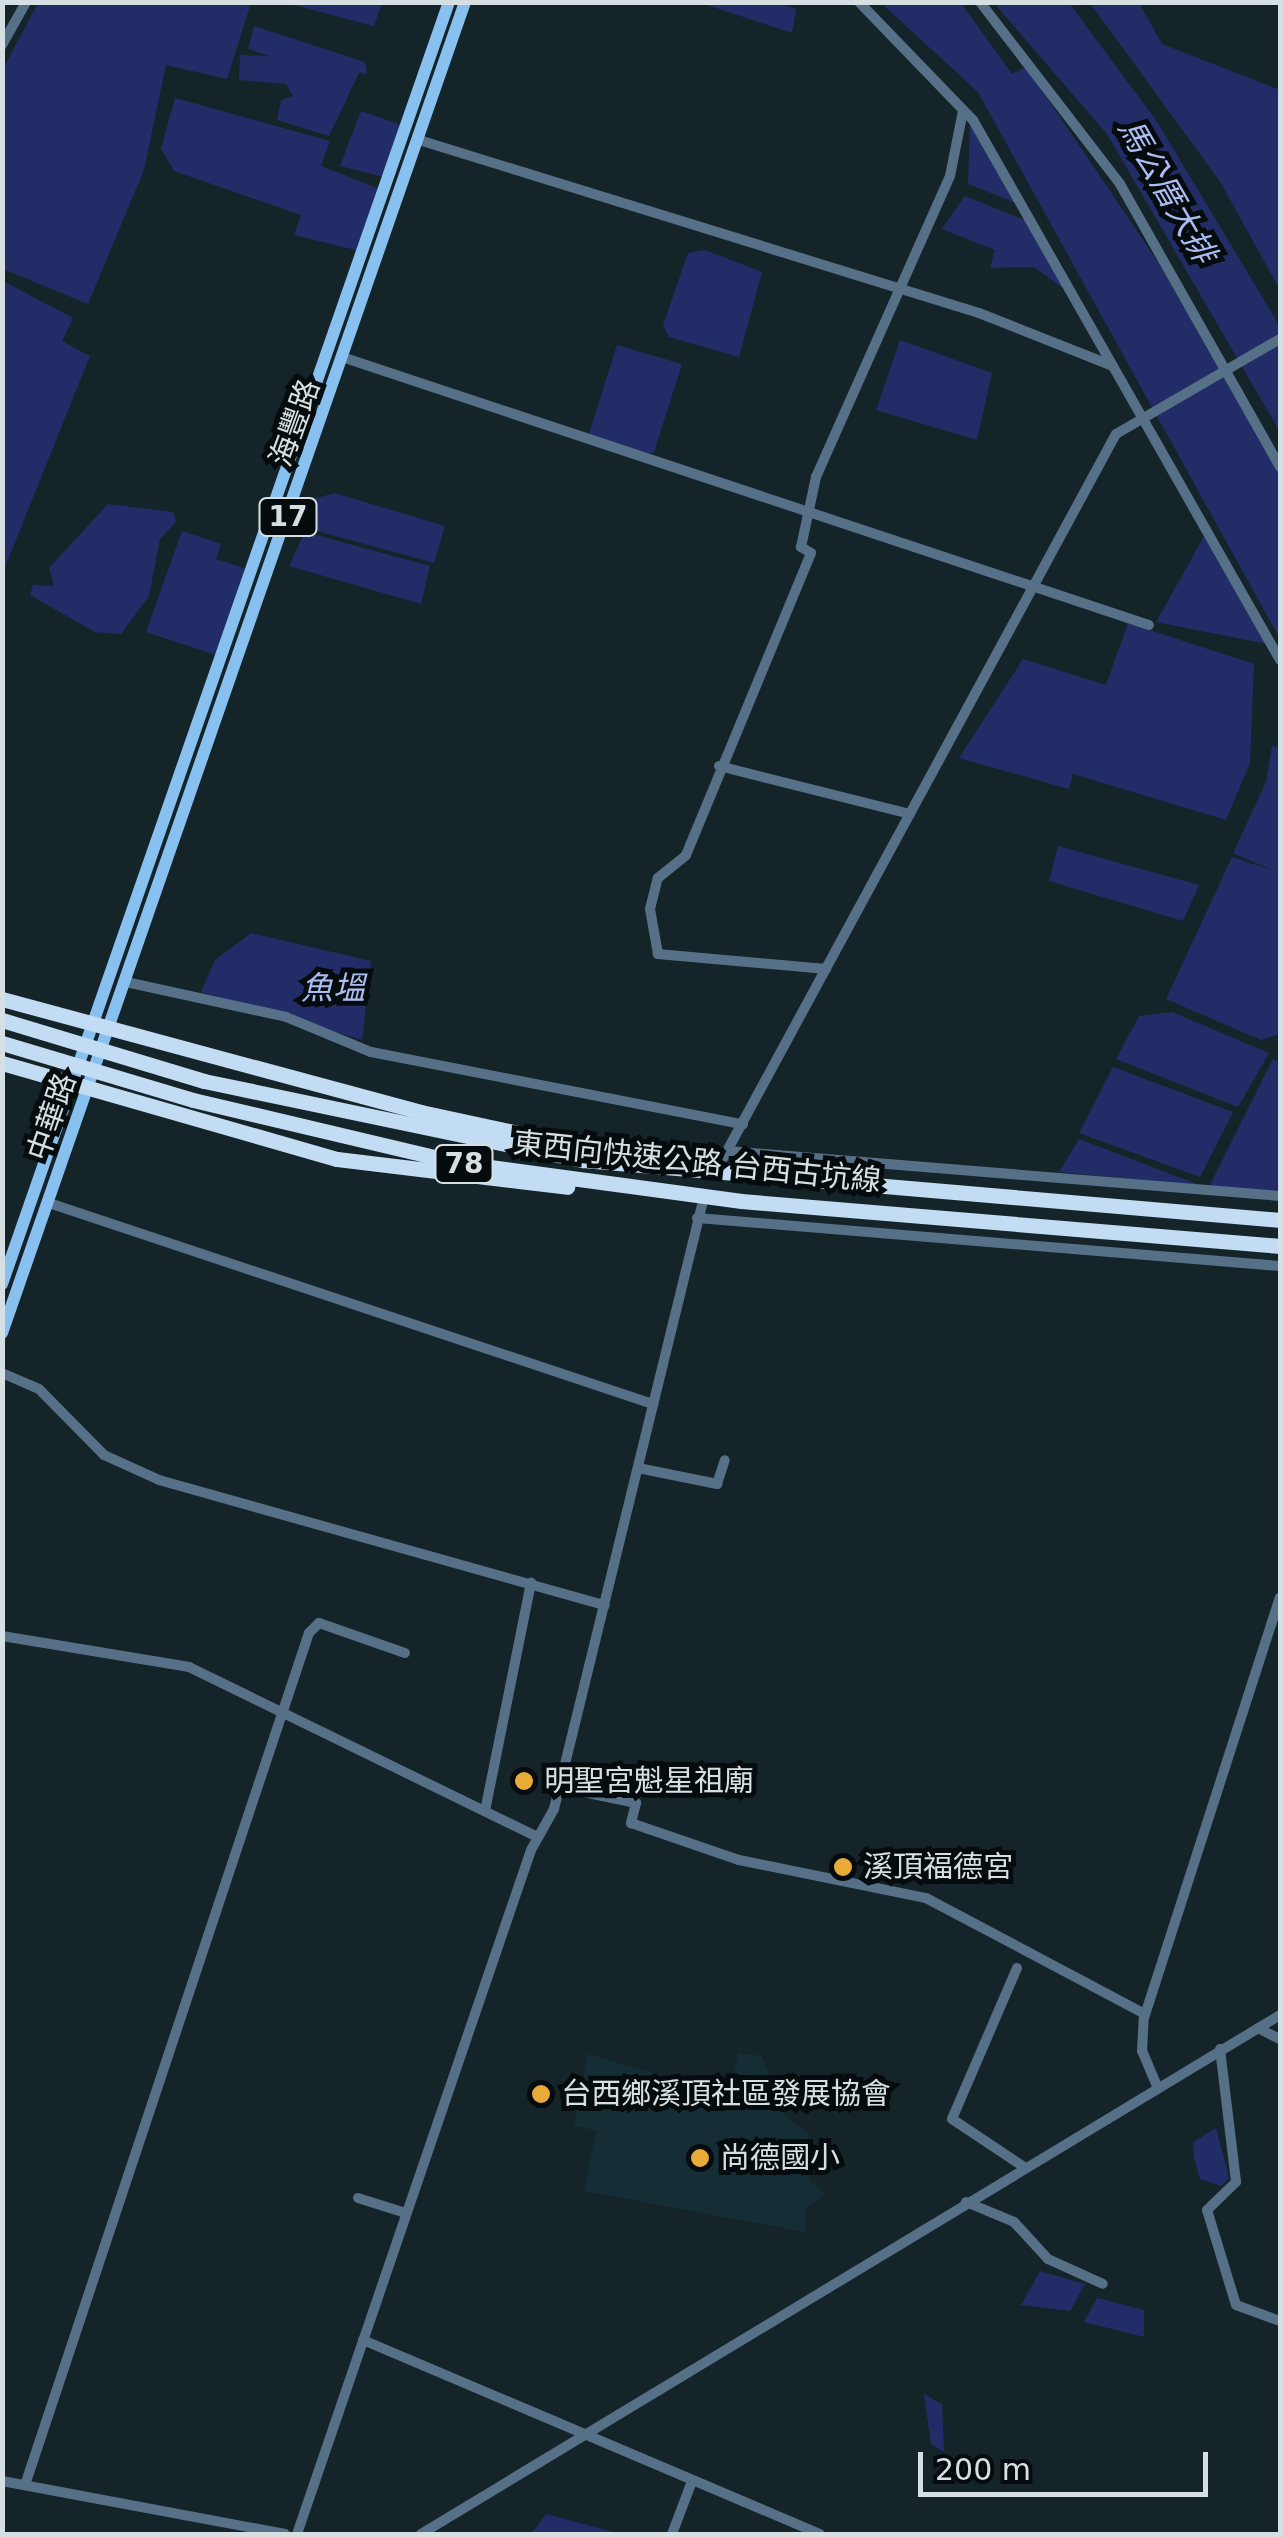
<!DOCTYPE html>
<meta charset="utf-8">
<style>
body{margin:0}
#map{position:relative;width:1283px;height:2537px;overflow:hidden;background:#142429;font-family:"DejaVu Sans","Noto Sans TC",sans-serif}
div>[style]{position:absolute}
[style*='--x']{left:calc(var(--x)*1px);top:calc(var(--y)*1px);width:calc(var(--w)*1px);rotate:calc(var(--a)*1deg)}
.built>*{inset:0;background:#152e35}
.water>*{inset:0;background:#222d68}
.minor>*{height:10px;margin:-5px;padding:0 5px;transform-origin:5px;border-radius:5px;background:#567087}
.major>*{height:12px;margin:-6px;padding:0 6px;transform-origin:6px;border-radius:6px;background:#88c0ef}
.highway>*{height:15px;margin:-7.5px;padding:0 7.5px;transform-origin:7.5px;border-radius:7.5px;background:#c2dcf3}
.highway-bridge>*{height:15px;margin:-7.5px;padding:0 7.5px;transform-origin:7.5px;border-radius:7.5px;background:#c2dcf3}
.dots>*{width:28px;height:28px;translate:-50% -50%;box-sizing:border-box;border:5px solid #060c0e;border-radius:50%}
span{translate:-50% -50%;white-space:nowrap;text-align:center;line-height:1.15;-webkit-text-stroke:10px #060c0e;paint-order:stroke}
.shield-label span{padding:2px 8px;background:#060c0e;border:2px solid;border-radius:8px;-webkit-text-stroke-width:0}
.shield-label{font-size:28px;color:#d6e0e3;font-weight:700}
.street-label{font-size:30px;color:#d6e0e3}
.poi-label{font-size:30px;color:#d6e0e3}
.left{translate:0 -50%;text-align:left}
.water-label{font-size:32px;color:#acbdf4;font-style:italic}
.frame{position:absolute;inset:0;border:5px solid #d6e0e3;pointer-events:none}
.scale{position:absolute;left:918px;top:2452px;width:290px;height:45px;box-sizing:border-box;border:5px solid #d6e0e3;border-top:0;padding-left:12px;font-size:30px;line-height:35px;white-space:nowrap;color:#d6e0e3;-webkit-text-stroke:8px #060c0e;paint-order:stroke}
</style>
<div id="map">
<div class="built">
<div style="clip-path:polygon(738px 2053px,762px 2056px,784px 2114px,808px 2134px,809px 2181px,825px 2193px,805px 2210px,805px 2232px,584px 2191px,596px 2131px,574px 2125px,588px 2054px,729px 2096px)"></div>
</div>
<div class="water">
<div style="clip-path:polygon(38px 3px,251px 3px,227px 79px,166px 65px,144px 170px,88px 304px,3px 269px,3px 69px)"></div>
<div style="clip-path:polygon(286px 3px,382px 3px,374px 26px)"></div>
<div style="clip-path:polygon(701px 3px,778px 3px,796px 9px,792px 33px)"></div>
<div style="clip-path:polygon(881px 3px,961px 3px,1012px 74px,1026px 67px,1158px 262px,1280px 473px,1280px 639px,978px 92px)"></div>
<div style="clip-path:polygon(994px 3px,1069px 3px,1158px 123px,1280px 327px,1280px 432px,1107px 134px)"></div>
<div style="clip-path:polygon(1090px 3px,1139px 3px,1162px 44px,1280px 90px,1280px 290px,1221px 183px)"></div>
<div style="clip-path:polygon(254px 26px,365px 62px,367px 74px,359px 73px,329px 136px,277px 120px,281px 100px,293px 96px,286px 84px,239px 80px,240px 55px,270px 56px,248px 49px)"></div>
<div style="clip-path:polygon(175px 98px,330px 141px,321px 166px,382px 190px,360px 251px,294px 235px,301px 215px,174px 171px,161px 148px)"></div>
<div style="clip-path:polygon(361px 111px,407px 127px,388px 178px,340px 166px)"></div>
<div style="clip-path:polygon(970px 121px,1026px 207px,968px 184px)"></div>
<div style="clip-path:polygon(965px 196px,1032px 223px,1075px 297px,1034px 267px,990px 268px,995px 250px,942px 229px)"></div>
<div style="clip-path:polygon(705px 250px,762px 272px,739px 357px,669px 337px,663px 325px,688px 253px)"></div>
<div style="clip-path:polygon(3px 281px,73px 318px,62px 341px,90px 356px,3px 572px)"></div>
<div style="clip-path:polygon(900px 340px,992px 373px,977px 440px,876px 410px)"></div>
<div style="clip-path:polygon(617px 345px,682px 364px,654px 452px,640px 456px,588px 437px)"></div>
<div style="clip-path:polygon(335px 493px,445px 526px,434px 563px,302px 527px,313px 499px)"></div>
<div style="clip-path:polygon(108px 504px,173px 512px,176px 522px,160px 539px,149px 596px,121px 634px,95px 632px,30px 595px,33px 585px,54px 586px,49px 568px)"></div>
<div style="clip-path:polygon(182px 531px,221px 544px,216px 559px,253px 571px,219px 656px,146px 632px)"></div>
<div style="clip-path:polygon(305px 532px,430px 566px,421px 604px,289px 566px)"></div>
<div style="clip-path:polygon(1206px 533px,1272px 645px,1156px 622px)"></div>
<div style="clip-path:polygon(1128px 623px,1254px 664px,1250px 763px,1226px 820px,1073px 774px,1069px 789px,959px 758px,1023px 659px,1106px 685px)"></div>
<div style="clip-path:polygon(1272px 746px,1280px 748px,1280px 1034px,1261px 1040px,1166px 999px,1232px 857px,1274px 871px,1233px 853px,1266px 782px)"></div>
<div style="clip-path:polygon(1058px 846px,1199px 885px,1183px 921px,1049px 881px)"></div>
<div style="clip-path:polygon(251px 933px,371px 961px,362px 1040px,201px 992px,215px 960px)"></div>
<div style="clip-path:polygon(1172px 1012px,1269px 1053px,1238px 1107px,1116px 1059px,1139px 1016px)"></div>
<div style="clip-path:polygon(1273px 1059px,1280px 1063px,1280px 1193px,1209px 1187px)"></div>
<div style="clip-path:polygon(1113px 1067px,1233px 1112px,1200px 1177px,1079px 1133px)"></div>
<div style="clip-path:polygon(1079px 1139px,1202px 1186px,1059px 1172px)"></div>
<div style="clip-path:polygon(1216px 2128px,1229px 2178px,1221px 2186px,1200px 2179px,1194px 2158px,1193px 2142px)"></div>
<div style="clip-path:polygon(1040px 2271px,1085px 2284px,1070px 2311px,1021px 2305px)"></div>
<div style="clip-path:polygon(1097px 2298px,1144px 2310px,1144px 2337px,1084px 2322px)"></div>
<div style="clip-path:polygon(924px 2394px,942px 2404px,944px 2452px,931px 2444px)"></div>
<div style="clip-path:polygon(546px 2514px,621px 2534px,531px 2534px)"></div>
</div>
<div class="minor">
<div style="--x:859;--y:2;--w:164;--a:46"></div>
<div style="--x:973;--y:120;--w:621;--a:60.38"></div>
<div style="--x:980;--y:2;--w:230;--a:52.4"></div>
<div style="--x:1120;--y:184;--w:325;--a:60.5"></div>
<div style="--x:2;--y:45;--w:49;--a:-60.8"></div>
<div style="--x:419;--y:140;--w:586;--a:17.17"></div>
<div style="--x:979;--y:313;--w:144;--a:21.6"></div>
<div style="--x:345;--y:358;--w:847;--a:18.37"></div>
<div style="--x:719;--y:766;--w:197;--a:14.1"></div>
<div style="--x:826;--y:969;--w:169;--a:-174.9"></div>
<div style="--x:658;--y:954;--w:46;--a:-100.1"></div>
<div style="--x:650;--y:909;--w:32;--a:-76"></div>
<div style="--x:658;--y:878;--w:36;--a:-39"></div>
<div style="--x:686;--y:855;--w:327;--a:-67.5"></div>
<div style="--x:811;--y:553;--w:12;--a:-149"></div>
<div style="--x:801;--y:547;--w:72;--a:-77.9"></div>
<div style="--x:816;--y:477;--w:329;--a:-66"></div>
<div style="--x:950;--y:176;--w:66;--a:-78.7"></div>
<div style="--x:126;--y:982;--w:164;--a:12.3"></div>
<div style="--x:286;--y:1017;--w:92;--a:22.4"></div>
<div style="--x:371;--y:1052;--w:379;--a:11"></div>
<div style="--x:728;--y:1151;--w:554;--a:4.66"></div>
<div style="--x:721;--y:1162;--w:828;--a:-61.52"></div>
<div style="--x:1116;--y:434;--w:190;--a:-30.1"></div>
<div style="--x:49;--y:1203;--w:637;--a:18.41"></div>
<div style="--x:697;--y:1218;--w:585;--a:4.71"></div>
<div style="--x:2;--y:1373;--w:40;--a:23.4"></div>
<div style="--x:39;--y:1389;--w:93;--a:45.4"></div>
<div style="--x:104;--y:1455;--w:60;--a:24.4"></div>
<div style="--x:159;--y:1480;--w:463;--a:15.7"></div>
<div style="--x:638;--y:1468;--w:81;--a:11.4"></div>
<div style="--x:717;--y:1484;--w:25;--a:-72"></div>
<div style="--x:2;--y:1636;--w:190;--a:9.4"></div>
<div style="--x:189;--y:1667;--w:388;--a:26"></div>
<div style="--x:559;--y:1787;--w:79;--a:11.7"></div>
<div style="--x:636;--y:1803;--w:21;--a:104"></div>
<div style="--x:631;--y:1823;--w:114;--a:18.9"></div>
<div style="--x:739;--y:1860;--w:191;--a:11.5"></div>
<div style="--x:926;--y:1898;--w:248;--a:27.9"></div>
<div style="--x:485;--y:1811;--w:233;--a:-78.6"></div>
<div style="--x:1017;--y:1968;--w:164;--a:113.3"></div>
<div style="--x:952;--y:2119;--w:87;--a:33.7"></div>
<div style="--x:1258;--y:2028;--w:25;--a:27"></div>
<div style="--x:1220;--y:2049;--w:134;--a:83.1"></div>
<div style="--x:1236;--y:2182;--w:40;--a:136"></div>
<div style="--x:1207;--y:2210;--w:99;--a:73"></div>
<div style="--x:1236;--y:2305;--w:47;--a:20"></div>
<div style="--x:1157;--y:2086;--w:38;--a:-113"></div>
<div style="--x:1142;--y:2051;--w:33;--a:-87"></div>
<div style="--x:1144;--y:2018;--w:442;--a:-72.1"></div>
<div style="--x:358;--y:2198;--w:50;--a:17.4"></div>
<div style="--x:966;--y:2202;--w:52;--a:22.6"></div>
<div style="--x:1014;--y:2222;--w:50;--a:47.4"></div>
<div style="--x:1048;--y:2259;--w:60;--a:24.4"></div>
<div style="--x:363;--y:2340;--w:496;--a:23"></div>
<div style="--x:2;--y:2481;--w:288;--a:10.6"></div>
<div style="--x:25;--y:2485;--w:898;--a:-71.57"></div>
<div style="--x:309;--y:1633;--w:14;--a:-45"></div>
<div style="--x:319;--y:1623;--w:91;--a:19.2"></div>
<div style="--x:297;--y:2534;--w:723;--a:-71.11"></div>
<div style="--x:531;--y:1850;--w:47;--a:-60.7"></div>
<div style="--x:554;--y:1809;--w:622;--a:-76.23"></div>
<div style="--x:421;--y:2534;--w:1004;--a:-31.14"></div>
<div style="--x:672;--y:2534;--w:57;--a:-69.3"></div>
</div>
<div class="major">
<div style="--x:2;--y:1284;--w:1358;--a:-70.78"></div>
<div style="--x:2;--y:1333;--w:1409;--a:-70.82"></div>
</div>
<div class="highway">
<div style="--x:2;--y:999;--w:434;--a:15.1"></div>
<div style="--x:421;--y:1112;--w:194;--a:12.2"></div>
<div style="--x:2;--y:1063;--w:348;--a:16"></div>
<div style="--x:337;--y:1159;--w:232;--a:6.9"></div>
<div style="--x:204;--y:1081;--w:387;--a:11.8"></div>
<div style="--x:583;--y:1160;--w:700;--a:4.92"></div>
<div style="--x:193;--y:1100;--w:274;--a:13.3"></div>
<div style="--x:460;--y:1163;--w:284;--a:7.7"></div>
<div style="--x:741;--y:1201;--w:541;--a:4.77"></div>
</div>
<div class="highway-bridge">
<div style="--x:2;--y:1020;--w:211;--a:16.8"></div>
<div style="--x:2;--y:1043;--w:199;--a:16.6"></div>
</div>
<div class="dots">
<div style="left:524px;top:1781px;background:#e9ab38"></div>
<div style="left:843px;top:1867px;background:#e9ab38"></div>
<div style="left:541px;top:2094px;background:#e9ab38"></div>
<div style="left:700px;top:2158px;background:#e9ab38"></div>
</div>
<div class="shield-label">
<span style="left:288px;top:517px">17</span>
<span style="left:464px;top:1164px">78</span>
</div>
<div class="street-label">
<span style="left:295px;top:423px;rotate:-70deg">海豐路</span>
<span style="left:52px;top:1117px;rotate:-71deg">中華路</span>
<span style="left:697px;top:1162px;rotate:6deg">東西向快速公路 台西古坑線</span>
</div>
<div class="poi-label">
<span class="left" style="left:544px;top:1781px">明聖宮魁星祖廟</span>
<span class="left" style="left:863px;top:1867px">溪頂福德宮</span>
<span class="left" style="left:561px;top:2094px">台西鄉溪頂社區發展協會</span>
<span class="left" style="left:720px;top:2158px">尚德國小</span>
</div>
<div class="water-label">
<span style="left:1167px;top:191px;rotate:60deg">馬公厝大排</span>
<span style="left:333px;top:988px">魚塭</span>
</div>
<div class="frame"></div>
<div class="scale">200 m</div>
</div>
